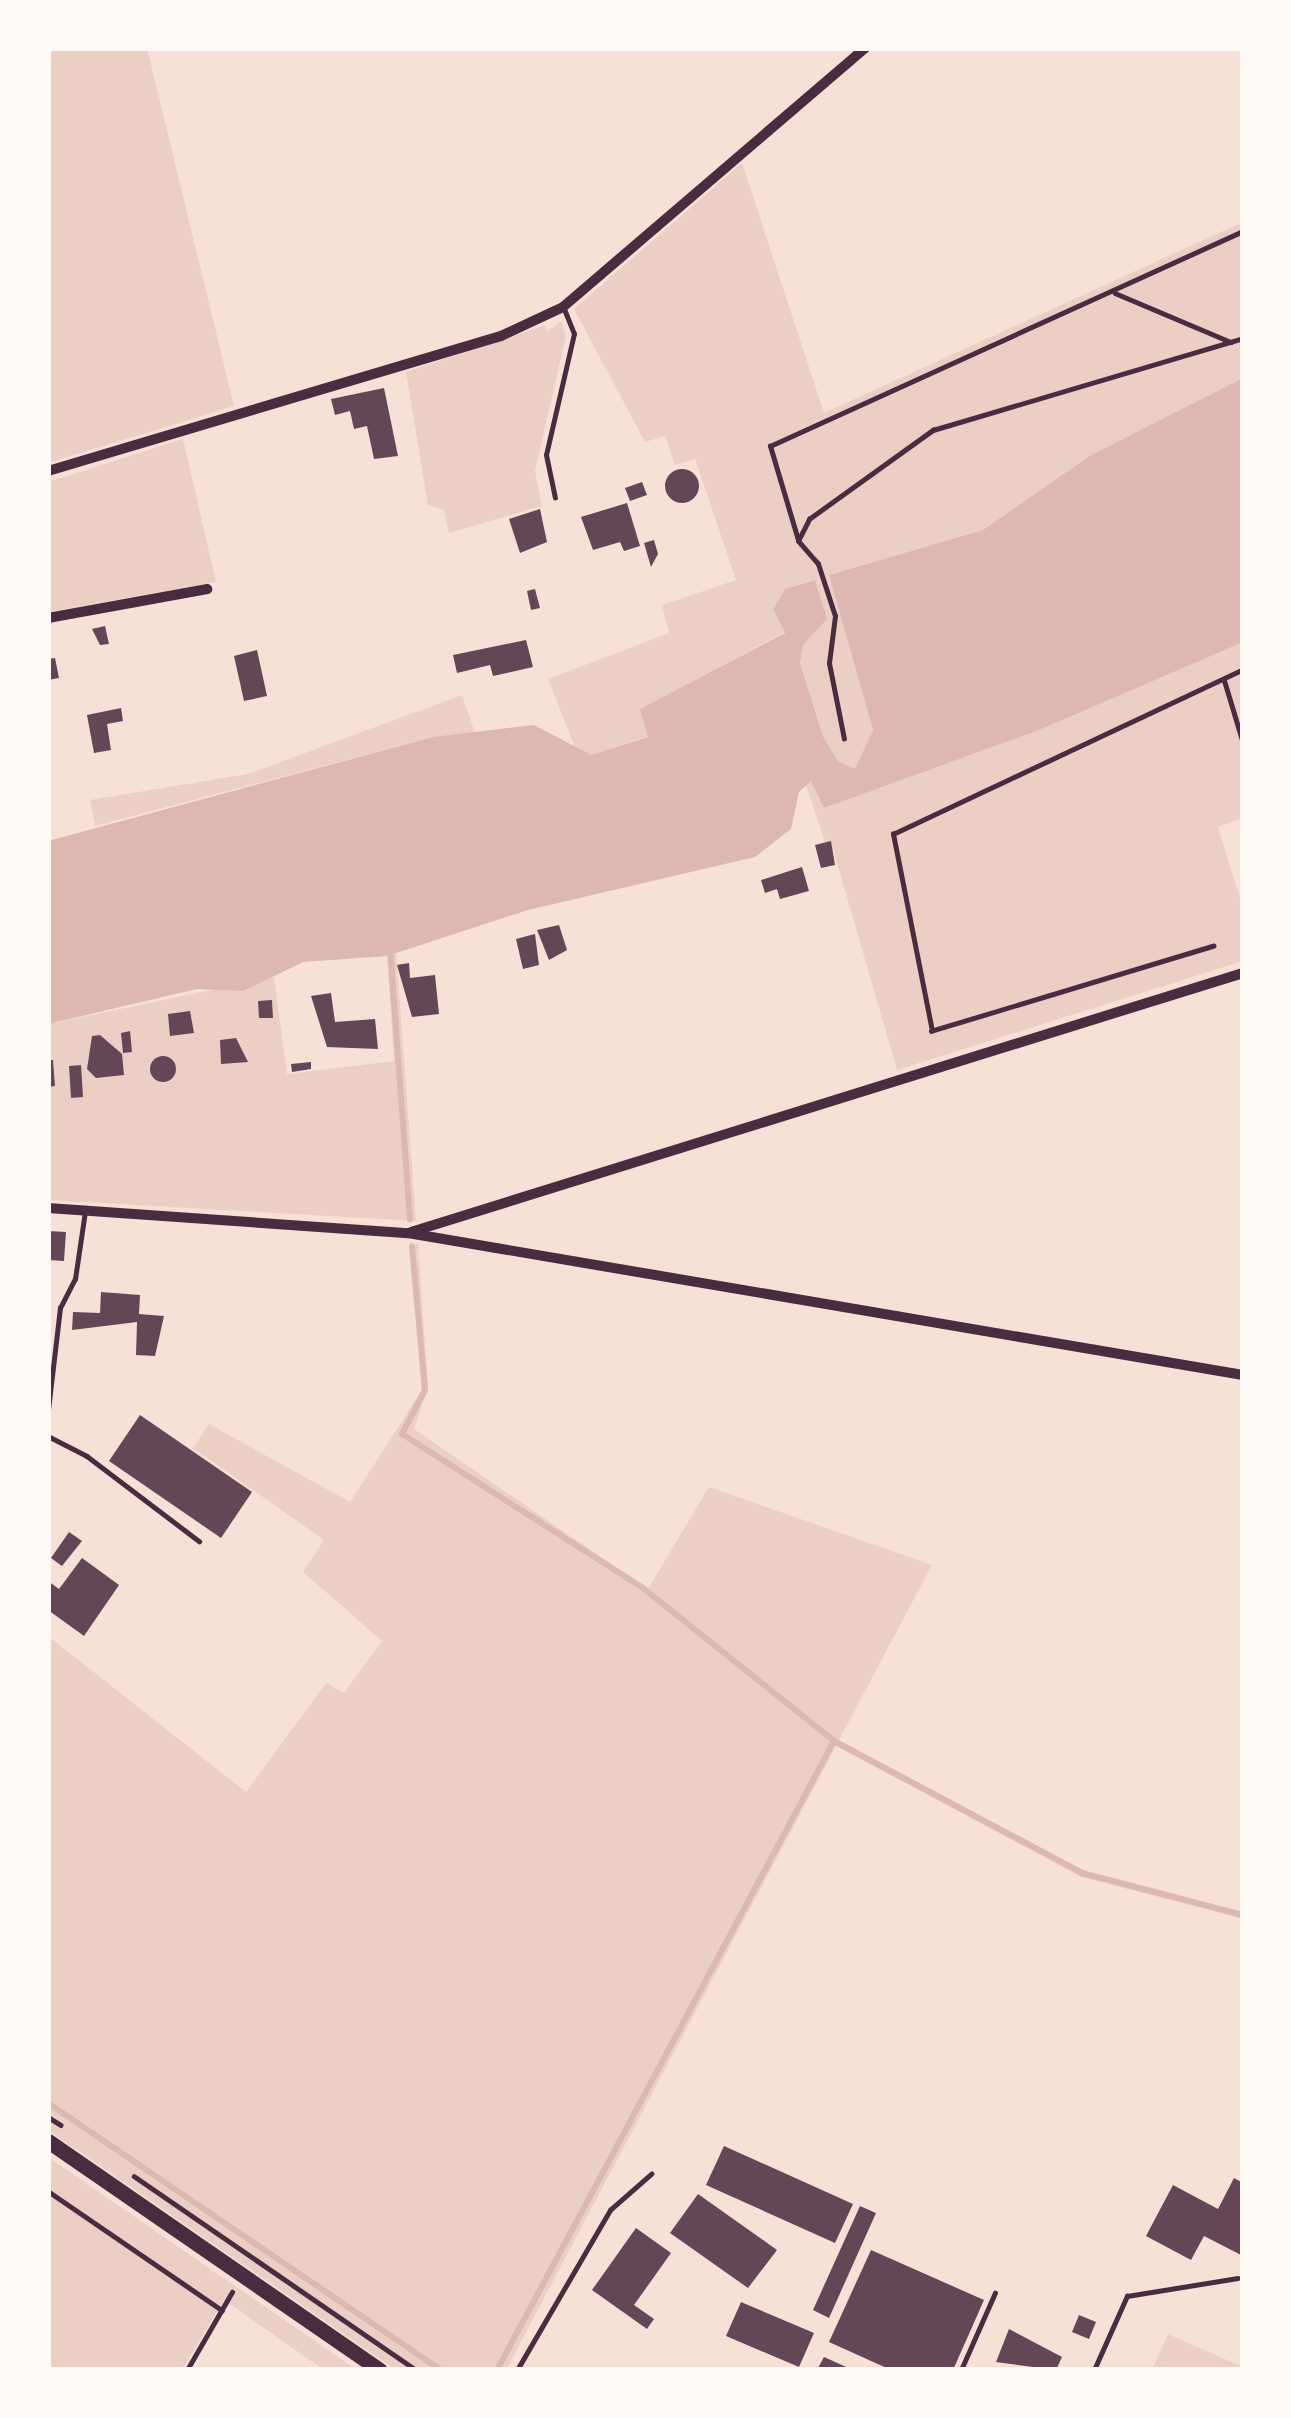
<!DOCTYPE html>
<style>
body{margin:0}
#map{position:relative;width:1291px;height:2418px;overflow:hidden;background:#f7e1d7;font-family:Poppins,sans-serif}
div>[style]{position:absolute}
[style*='--x']{left:calc(var(--x)*1px);top:calc(var(--y)*1px);width:calc(var(--w)*1px);rotate:calc(var(--a)*1deg)}
.green>*{inset:0;background:#ebcfc5}
.water>*{inset:0;background:#dcb8b0}
.stream>*{height:6px;margin:-3px;padding:0 3px;transform-origin:3px;border-radius:3px;background:#dcb8b0}
.building>*{inset:0;background:#644757}
.round{border-radius:50%}
.path>*{height:4.5px;margin:-2.25px;padding:0 2.25px;transform-origin:2.25px;border-radius:2.25px;background:#4a2c40}
.service>*{height:4.5px;margin:-2.25px;padding:0 2.25px;transform-origin:2.25px;border-radius:2.25px;background:#4a2c40}
.minor>*{height:10px;margin:-5px;padding:0 5px;transform-origin:5px;border-radius:5px;background:#4a2c40}
.secondary>*{height:15px;margin:-7.5px;padding:0 7.5px;transform-origin:7.5px;border-radius:7.5px;background:#4a2c40}
span{translate:-50% -50%;white-space:nowrap;text-align:center;line-height:1.15;-webkit-text-stroke:10px #fffaf5;paint-order:stroke}
.frame{position:absolute;inset:0;border:51px solid #fffaf5;pointer-events:none}
</style>
<div id="map">
<div class="green">
<div style="clip-path:polygon(48px 48px,147px 48px,234px 406px,48px 463px)"></div>
<div style="clip-path:polygon(742px 163px,824px 413px,1243px 222px,1243px 378px,1091px 455px,983px 530px,829px 575px,873px 730px,855px 770px,838px 761px,823px 735px,800px 663px,815px 580px,785px 589px,774px 609px,785px 632px,641px 709px,649px 736px,591px 755px,577px 752px,548px 679px,669px 633px,662px 605px,736px 580px,695px 459px,675px 465px,665px 436px,645px 442px,574px 309px)"></div>
<div style="clip-path:polygon(561px 321px,566px 336px,535px 471px,542px 506px,449px 533px,444px 510px,428px 505px,406px 372px,545px 325px,547px 332px)"></div>
<div style="clip-path:polygon(183px 439px,216px 582px,48px 612px,48px 482px)"></div>
<div style="clip-path:polygon(1243px 642px,1243px 818px,1218px 827px,1243px 908px,1243px 961px,897px 1070px,831px 842px,825px 842px,806px 785px,811px 780px,825px 808px)"></div>
<div style="clip-path:polygon(462px 695px,475px 733px,433px 737px,95px 826px,90px 800px,248px 774px)"></div>
<div style="clip-path:polygon(396px 950px,416px 1221px,48px 1200px,48px 1024px,274px 977px,287px 1074px,394px 1061px,387px 956px)"></div>
<div style="clip-path:polygon(410px 1242px,418px 1244px,428px 1386px,414px 1429px,648px 1589px,709px 1487px,932px 1565px,839px 1740px,1083px 1871px,1243px 1913px,1243px 1919px,1081px 1877px,836px 1746px,506px 2370px,396px 2370px,48px 2130px,48px 1636px,246px 1792px,326px 1683px,344px 1693px,382px 1641px,303px 1572px,324px 1540px,193px 1448px,209px 1424px,350px 1502px,422px 1390px)"></div>
<div style="clip-path:polygon(48px 2157px,357px 2370px,324px 2370px,224px 2300px,182px 2370px,48px 2370px)"></div>
<div style="clip-path:polygon(1168px 2334px,1243px 2367px,1243px 2370px,1152px 2370px)"></div>
</div>
<div class="water">
<div style="clip-path:polygon(1243px 378px,1243px 642px,1039px 730px,824px 808px,811px 781px,799px 792px,791px 829px,755px 857px,528px 910px,387px 956px,303px 962px,243px 991px,197px 989px,48px 1024px,48px 841px,433px 737px,534px 725px,591px 755px,648px 737px,640px 709px,785px 633px,773px 609px,785px 589px,815px 580px,827px 619px,803px 645px,800px 663px,823px 736px,838px 761px,855px 769px,873px 730px,829px 575px,983px 530px,1091px 455px)"></div>
</div>
<div class="stream">
<div style="--x:390;--y:947;--w:273;--a:85.8"></div>
<div style="--x:412;--y:1247;--w:144;--a:84.8"></div>
<div style="--x:425;--y:1390;--w:50;--a:117.6"></div>
<div style="--x:402;--y:1434;--w:286;--a:32.6"></div>
<div style="--x:643;--y:1588;--w:245;--a:38.7"></div>
<div style="--x:834;--y:1741;--w:281;--a:28"></div>
<div style="--x:1082;--y:1873;--w:166;--a:14.6"></div>
<div style="--x:48;--y:2103;--w:475;--a:34.2"></div>
<div style="--x:497;--y:2370;--w:714;--a:-61.82"></div>
</div>
<div class="building">
<div style="clip-path:polygon(384px 388px,398px 456px,374px 459px,367px 426px,354px 429px,350px 411px,335px 415px,331px 399px)"></div>
<div class="round" style="left:665px;top:469px;width:34px;height:34px"></div>
<div style="clip-path:polygon(642px 482px,647px 495px,630px 501px,625px 488px)"></div>
<div style="clip-path:polygon(627px 503px,640px 546px,624px 551px,620px 542px,593px 550px,581px 517px)"></div>
<div style="clip-path:polygon(540px 509px,547px 542px,520px 553px,509px 519px)"></div>
<div style="clip-path:polygon(654px 540px,658px 554px,651px 567px,644px 543px)"></div>
<div style="clip-path:polygon(535px 589px,540px 608px,531px 610px,527px 591px)"></div>
<div style="clip-path:polygon(105px 626px,109px 644px,100px 645px,92px 629px)"></div>
<div style="clip-path:polygon(526px 640px,533px 667px,493px 676px,490px 665px,457px 673px,453px 655px)"></div>
<div style="clip-path:polygon(257px 650px,267px 696px,244px 701px,234px 656px)"></div>
<div style="clip-path:polygon(55px 658px,59px 678px,48px 680px,48px 659px)"></div>
<div style="clip-path:polygon(121px 708px,123px 721px,107px 724px,111px 750px,94px 753px,87px 715px)"></div>
<div style="clip-path:polygon(831px 841px,835px 865px,821px 868px,815px 845px)"></div>
<div style="clip-path:polygon(802px 867px,809px 891px,780px 899px,777px 889px,765px 893px,761px 880px)"></div>
<div style="clip-path:polygon(559px 925px,567px 950px,549px 960px,537px 930px)"></div>
<div style="clip-path:polygon(535px 934px,539px 965px,523px 969px,516px 939px)"></div>
<div style="clip-path:polygon(409px 963px,410px 978px,435px 975px,439px 1014px,412px 1017px,397px 965px)"></div>
<div style="clip-path:polygon(331px 993px,335px 1022px,375px 1019px,378px 1049px,327px 1047px,311px 996px)"></div>
<div style="clip-path:polygon(272px 1000px,273px 1018px,259px 1018px,258px 1001px)"></div>
<div style="clip-path:polygon(190px 1011px,194px 1033px,170px 1036px,168px 1014px)"></div>
<div style="clip-path:polygon(130px 1031px,132px 1052px,123px 1053px,121px 1033px)"></div>
<div style="clip-path:polygon(100px 1035px,122px 1054px,124px 1075px,96px 1078px,87px 1069px,92px 1036px)"></div>
<div style="clip-path:polygon(236px 1038px,248px 1062px,221px 1064px,220px 1040px)"></div>
<div class="round" style="left:150px;top:1056px;width:26px;height:26px"></div>
<div style="clip-path:polygon(48px 1060px,53px 1060px,55px 1086px,48px 1087px)"></div>
<div style="clip-path:polygon(311px 1062px,311px 1069px,292px 1072px,291px 1064px)"></div>
<div style="clip-path:polygon(81px 1065px,83px 1097px,71px 1098px,69px 1066px)"></div>
<div style="clip-path:polygon(48px 1231px,66px 1232px,64px 1261px,48px 1260px)"></div>
<div style="clip-path:polygon(101px 1292px,140px 1295px,139px 1314px,164px 1316px,155px 1356px,136px 1355px,137px 1322px,72px 1330px,73px 1312px,100px 1313px)"></div>
<div style="clip-path:polygon(140px 1415px,252px 1492px,221px 1538px,109px 1461px)"></div>
<div style="clip-path:polygon(69px 1532px,82px 1541px,62px 1566px,51px 1558px)"></div>
<div style="clip-path:polygon(82px 1558px,119px 1585px,84px 1636px,48px 1610px,48px 1581px,59px 1589px)"></div>
<div style="clip-path:polygon(724px 2146px,853px 2204px,835px 2243px,706px 2185px)"></div>
<div style="clip-path:polygon(1234px 2178px,1243px 2183px,1243px 2256px,1204px 2236px,1191px 2260px,1146px 2236px,1173px 2185px,1218px 2209px)"></div>
<div style="clip-path:polygon(698px 2194px,777px 2250px,748px 2288px,670px 2233px)"></div>
<div style="clip-path:polygon(860px 2206px,876px 2213px,829px 2318px,813px 2310px)"></div>
<div style="clip-path:polygon(636px 2228px,671px 2253px,634px 2305px,654px 2319px,647px 2329px,592px 2290px)"></div>
<div style="clip-path:polygon(871px 2250px,984px 2300px,953px 2370px,891px 2370px,829px 2342px)"></div>
<div style="clip-path:polygon(741px 2302px,814px 2333px,799px 2367px,726px 2336px)"></div>
<div style="clip-path:polygon(1079px 2315px,1096px 2322px,1089px 2339px,1072px 2332px)"></div>
<div style="clip-path:polygon(1009px 2329px,1062px 2357px,1056px 2370px,996px 2362px)"></div>
<div style="clip-path:polygon(824px 2357px,853px 2370px,817px 2370px)"></div>
</div>
<div class="path">
<div style="--x:1115;--y:293;--w:126;--a:22.9"></div>
<div style="--x:798;--y:540;--w:98;--a:-106.6"></div>
<div style="--x:770;--y:446;--w:520;--a:-24.44"></div>
<div style="--x:1224;--y:679;--w:66;--a:73.2"></div>
<div style="--x:844;--y:739;--w:77;--a:-101.2"></div>
<div style="--x:829;--y:663;--w:47;--a:-82.7"></div>
<div style="--x:835;--y:616;--w:55;--a:-108.1"></div>
<div style="--x:818;--y:564;--w:30;--a:-131"></div>
<div style="--x:798;--y:541;--w:25;--a:-63"></div>
<div style="--x:809;--y:519;--w:153;--a:-35.7"></div>
<div style="--x:933;--y:430;--w:323;--a:-16.5"></div>
<div style="--x:1214;--y:946;--w:295;--a:163.2"></div>
<div style="--x:932;--y:1031;--w:201;--a:-101.2"></div>
<div style="--x:893;--y:834;--w:387;--a:-25.2"></div>
<div style="--x:48;--y:2117;--w:15;--a:32"></div>
<div style="--x:134;--y:2176;--w:342;--a:34.5"></div>
<div style="--x:48;--y:2191;--w:211;--a:34.4"></div>
<div style="--x:187;--y:2370;--w:90;--a:-60"></div>
<div style="--x:961;--y:2370;--w:84;--a:-66.2"></div>
</div>
<div class="service">
<div style="--x:555;--y:498;--w:44;--a:-101.8"></div>
<div style="--x:546;--y:455;--w:124;--a:-77"></div>
<div style="--x:574;--y:334;--w:29;--a:-112"></div>
<div style="--x:48;--y:1410;--w:103;--a:-83.3"></div>
<div style="--x:60;--y:1308;--w:33;--a:-63"></div>
<div style="--x:75;--y:1279;--w:69;--a:-81.6"></div>
<div style="--x:48;--y:1436;--w:44;--a:27.1"></div>
<div style="--x:87;--y:1456;--w:141;--a:37.2"></div>
<div style="--x:517;--y:2370;--w:185;--a:-59.8"></div>
<div style="--x:610;--y:2210;--w:55;--a:-41.3"></div>
<div style="--x:1094;--y:2370;--w:81;--a:-66"></div>
<div style="--x:1127;--y:2296;--w:112;--a:-9.2"></div>
</div>
<div class="minor">
<div style="--x:48;--y:471;--w:473;--a:-16.6"></div>
<div style="--x:501;--y:336;--w:68;--a:-25.1"></div>
<div style="--x:563;--y:307;--w:398;--a:-40.6"></div>
<div style="--x:48;--y:618;--w:162;--a:-10.3"></div>
<div style="--x:48;--y:1208;--w:361;--a:4"></div>
<div style="--x:408;--y:1233;--w:847;--a:9.65"></div>
<div style="--x:411;--y:1232;--w:871;--a:-17.29"></div>
</div>
<div class="secondary">
<div style="--x:48;--y:2141;--w:403;--a:34.6"></div>
</div>
<div class="frame"></div>
</div>
